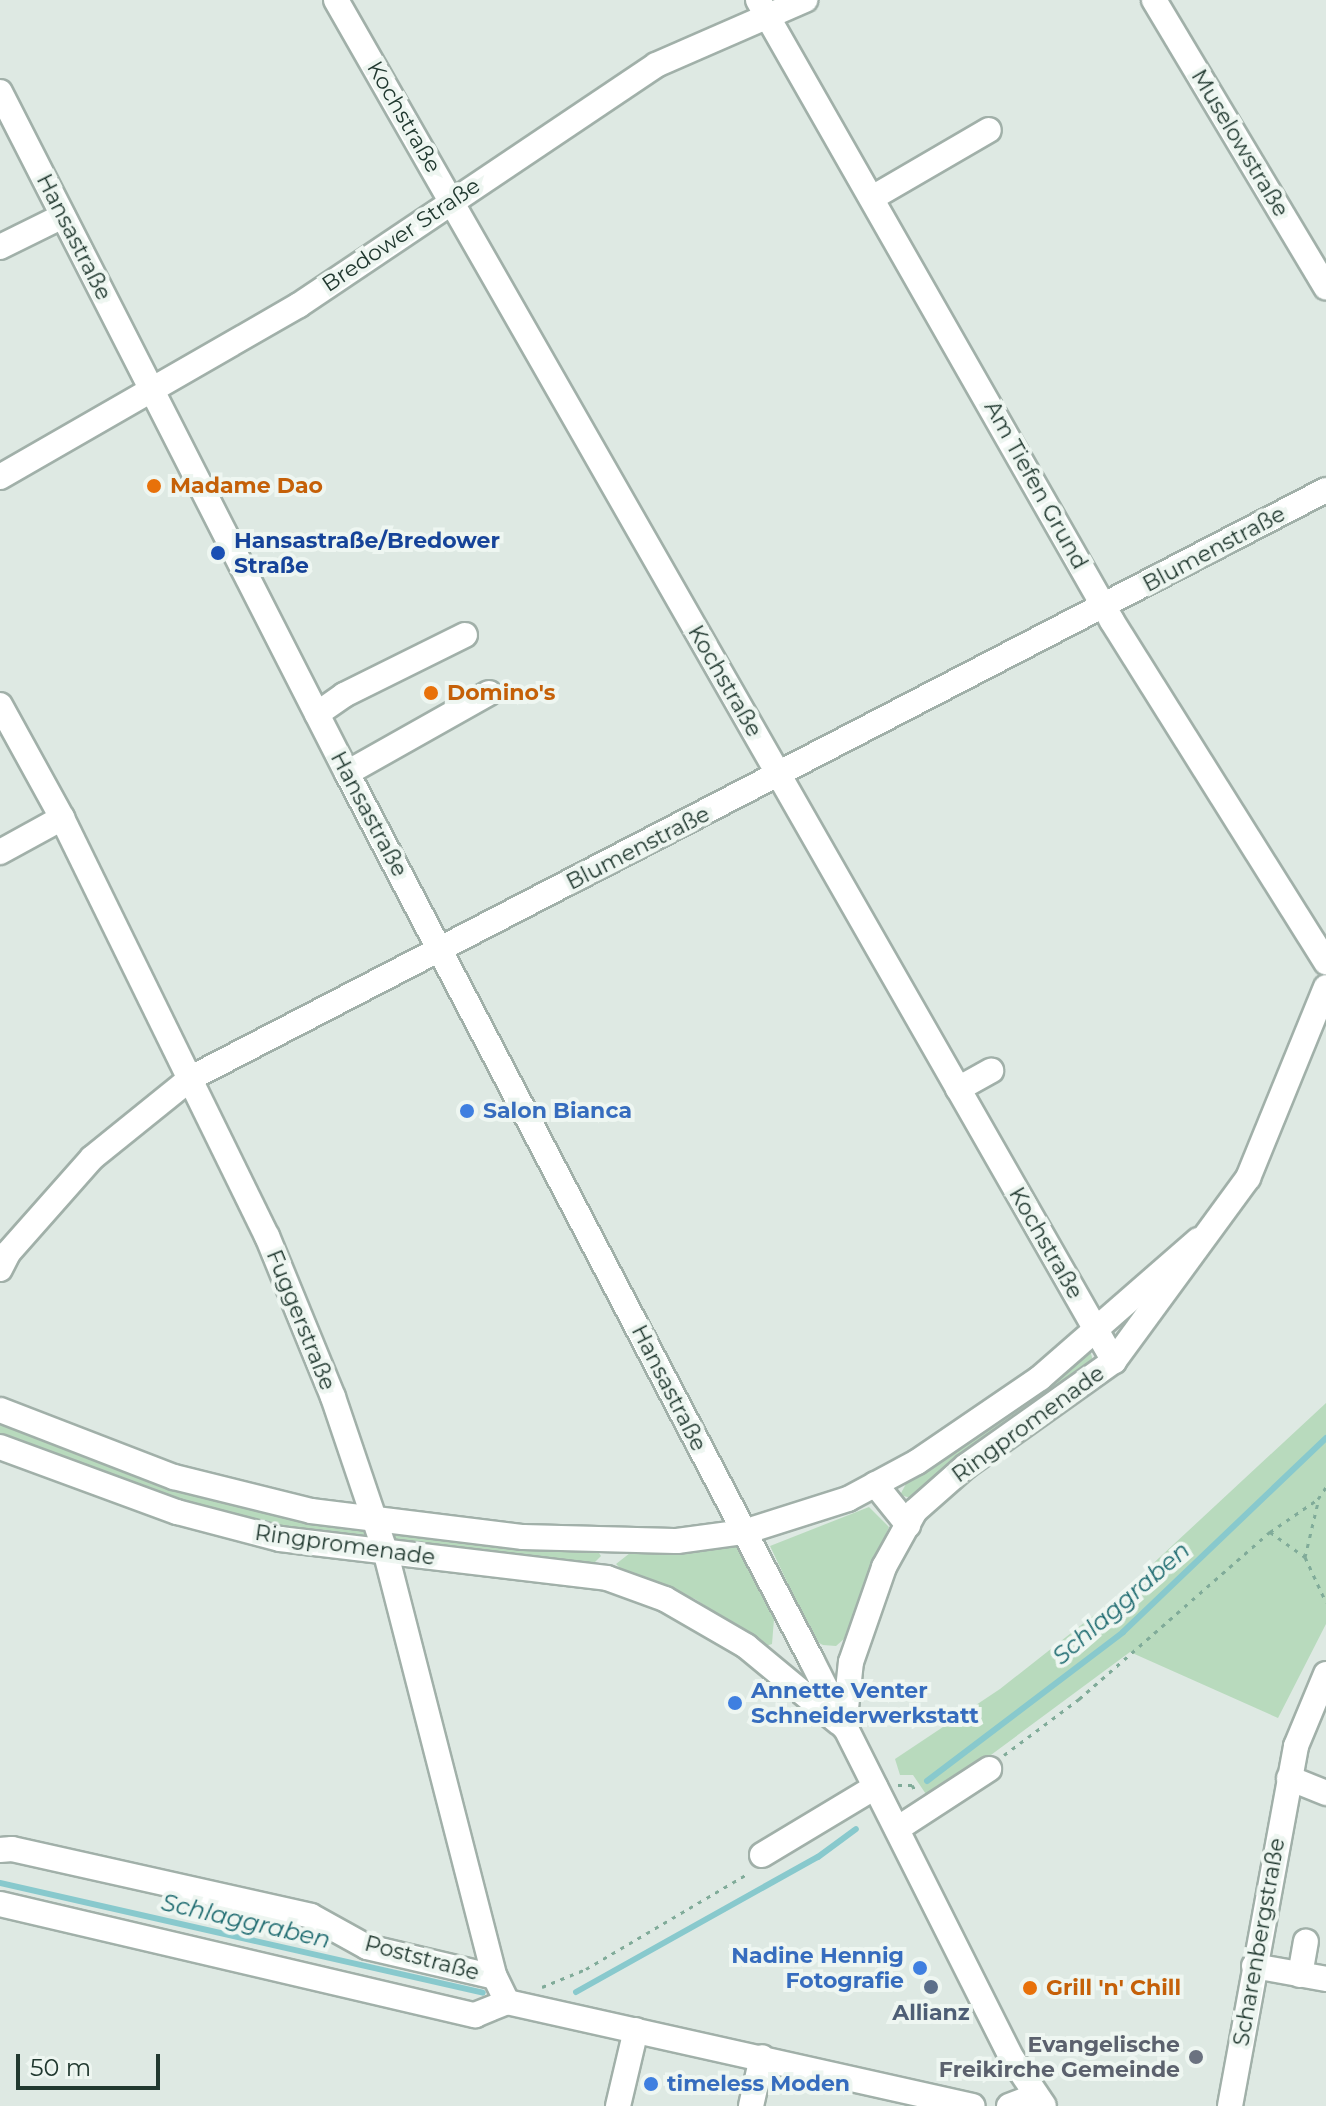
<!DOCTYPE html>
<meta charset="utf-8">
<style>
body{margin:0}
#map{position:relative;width:1326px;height:2106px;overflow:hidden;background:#dee9e3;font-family:Montserrat,sans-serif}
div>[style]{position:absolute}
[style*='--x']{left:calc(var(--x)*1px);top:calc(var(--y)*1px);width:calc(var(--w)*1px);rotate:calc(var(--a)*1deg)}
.green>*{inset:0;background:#b8dabd}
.stream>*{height:6px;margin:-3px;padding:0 3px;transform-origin:3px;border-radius:3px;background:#88c9cd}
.path>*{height:3px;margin-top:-1.5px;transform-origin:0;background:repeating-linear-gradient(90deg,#80ab99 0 4px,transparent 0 10px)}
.roads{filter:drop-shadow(2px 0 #a1b0a9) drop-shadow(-2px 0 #a1b0a9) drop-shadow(0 2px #a1b0a9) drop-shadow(0 -2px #a1b0a9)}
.minor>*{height:24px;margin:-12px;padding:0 12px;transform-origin:12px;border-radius:12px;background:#fff}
.dots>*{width:22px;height:22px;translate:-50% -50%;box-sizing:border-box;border:4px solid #eef6f1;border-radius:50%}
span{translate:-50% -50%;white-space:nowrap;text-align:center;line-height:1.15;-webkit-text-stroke:8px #eef6f1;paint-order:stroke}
.street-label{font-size:22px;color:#20382f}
.food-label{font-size:22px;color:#c56008;font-weight:700}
.left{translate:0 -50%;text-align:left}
.transit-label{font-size:22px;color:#164399;font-weight:700}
.shop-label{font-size:22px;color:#366cbe;font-weight:700}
.right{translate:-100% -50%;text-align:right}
.service-label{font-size:22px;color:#4e5e75;font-weight:700}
.worship-label{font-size:22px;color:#5b616d;font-weight:700}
.water-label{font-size:24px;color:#1e6b70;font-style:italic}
.scale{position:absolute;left:16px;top:2054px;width:144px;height:36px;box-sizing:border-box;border:4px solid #20382f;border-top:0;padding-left:10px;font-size:24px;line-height:28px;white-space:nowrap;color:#20382f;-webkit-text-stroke:6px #eef6f1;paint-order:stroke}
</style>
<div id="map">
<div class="green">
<div style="clip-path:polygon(1090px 1350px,1093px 1361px,911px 1498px,900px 1495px,907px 1482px,952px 1448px)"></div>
<div style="clip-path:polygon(1326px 1403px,1326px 1624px,1278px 1718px,1130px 1652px,930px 1800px,913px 1775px,900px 1775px,895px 1759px,1000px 1689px,1118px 1596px)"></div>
<div style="clip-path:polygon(0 1416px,365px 1530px,371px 1533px,368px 1545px,215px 1516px,0 1438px)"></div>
<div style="clip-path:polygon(869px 1507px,889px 1527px,860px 1594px,853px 1631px,836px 1646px,823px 1645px,815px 1641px,770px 1546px)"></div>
<div style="clip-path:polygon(393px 1534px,597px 1550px,601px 1556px,592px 1565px,388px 1541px)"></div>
<div style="clip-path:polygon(736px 1542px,774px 1619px,772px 1644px,766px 1646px,695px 1599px,624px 1572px,616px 1564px,630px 1553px)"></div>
</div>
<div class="stream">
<div style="--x:927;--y:1781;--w:246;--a:-37.2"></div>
<div style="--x:1123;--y:1632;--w:281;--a:-43.7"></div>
<div style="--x:0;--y:1883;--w:495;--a:12.8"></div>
<div style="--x:576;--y:1992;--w:277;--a:-29.2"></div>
<div style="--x:818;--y:1857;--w:47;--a:-36.4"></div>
</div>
<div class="path">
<div style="--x:1270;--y:1532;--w:43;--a:35.5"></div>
<div style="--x:1305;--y:1557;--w:50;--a:65"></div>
<div style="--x:1305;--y:1557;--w:57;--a:-76.7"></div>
<div style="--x:1004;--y:1755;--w:94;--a:-36.7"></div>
<div style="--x:1079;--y:1699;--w:254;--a:-41.2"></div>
<div style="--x:1270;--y:1532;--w:58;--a:-34.5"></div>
<div style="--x:1318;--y:1499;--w:14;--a:-56"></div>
<div style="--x:898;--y:1785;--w:14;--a:0"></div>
<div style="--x:912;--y:1785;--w:6;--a:59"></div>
<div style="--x:542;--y:1987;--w:48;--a:-22.2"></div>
<div style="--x:586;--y:1969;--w:189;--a:-30.5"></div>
</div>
<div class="roads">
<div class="minor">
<div style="--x:336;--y:0;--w:1568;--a:60.25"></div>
<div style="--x:758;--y:0;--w:715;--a:60.31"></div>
<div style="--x:1112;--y:621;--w:403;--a:57.9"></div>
<div style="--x:1154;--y:0;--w:335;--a:59.1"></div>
<div style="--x:0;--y:92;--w:764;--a:63"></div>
<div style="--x:347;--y:773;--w:1002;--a:62.36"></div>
<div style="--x:812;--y:1661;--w:447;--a:63.3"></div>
<div style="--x:1013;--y:2060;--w:55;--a:56"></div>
<div style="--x:872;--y:198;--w:135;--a:-30.2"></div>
<div style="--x:0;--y:247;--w:70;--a:-26.2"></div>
<div style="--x:0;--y:477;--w:345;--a:-29.9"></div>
<div style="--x:299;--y:305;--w:430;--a:-33.9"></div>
<div style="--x:656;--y:65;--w:163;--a:-23.6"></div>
<div style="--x:0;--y:705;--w:129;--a:61.2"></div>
<div style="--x:62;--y:818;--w:466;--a:63.9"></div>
<div style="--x:267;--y:1236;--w:174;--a:67.7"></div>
<div style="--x:333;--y:1397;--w:166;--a:71.3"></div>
<div style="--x:386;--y:1554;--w:437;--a:75.6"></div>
<div style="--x:495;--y:1977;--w:28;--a:64"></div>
<div style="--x:317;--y:714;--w:33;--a:-35"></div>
<div style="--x:344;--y:695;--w:135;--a:-26.4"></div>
<div style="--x:347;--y:773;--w:163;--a:-29.4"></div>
<div style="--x:0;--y:852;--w:71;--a:-28.7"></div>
<div style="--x:958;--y:1089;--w:38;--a:-29"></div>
<div style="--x:0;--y:1269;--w:18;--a:-63"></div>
<div style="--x:8;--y:1253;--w:127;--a:-48.5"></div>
<div style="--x:92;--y:1158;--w:127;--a:-38.9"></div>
<div style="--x:191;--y:1078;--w:1278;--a:-27.39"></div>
<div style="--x:0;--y:1410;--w:186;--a:21.1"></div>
<div style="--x:174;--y:1477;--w:141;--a:13.9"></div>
<div style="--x:311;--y:1511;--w:214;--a:7"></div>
<div style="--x:523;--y:1537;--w:154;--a:1.5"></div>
<div style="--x:677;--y:1541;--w:68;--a:-7.7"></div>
<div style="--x:744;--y:1532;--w:109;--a:-17.6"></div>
<div style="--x:848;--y:1499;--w:78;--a:-28.2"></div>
<div style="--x:917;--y:1462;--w:149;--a:-34.3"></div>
<div style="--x:1040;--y:1378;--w:210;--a:-41.1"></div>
<div style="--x:0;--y:1447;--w:189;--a:20.2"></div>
<div style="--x:177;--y:1512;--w:106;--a:14.7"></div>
<div style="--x:280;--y:1539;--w:329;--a:6.8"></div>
<div style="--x:607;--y:1578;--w:62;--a:19.9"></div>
<div style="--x:665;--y:1599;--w:94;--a:30.1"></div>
<div style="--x:746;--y:1646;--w:121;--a:39.6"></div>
<div style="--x:875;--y:1484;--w:53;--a:51.2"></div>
<div style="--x:844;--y:1727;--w:65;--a:-83.9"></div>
<div style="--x:851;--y:1662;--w:101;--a:-70.8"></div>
<div style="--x:884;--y:1567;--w:64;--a:-61"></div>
<div style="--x:915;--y:1511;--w:68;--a:-41.4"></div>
<div style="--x:966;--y:1466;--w:181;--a:-35.4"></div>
<div style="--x:1114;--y:1361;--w:227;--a:-53.8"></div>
<div style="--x:1248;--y:1178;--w:206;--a:-67.8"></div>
<div style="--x:1289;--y:1778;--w:40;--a:22"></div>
<div style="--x:897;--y:1829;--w:110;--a:-33.1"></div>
<div style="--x:0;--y:1850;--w:12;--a:-5"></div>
<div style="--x:12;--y:1849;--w:306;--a:12.6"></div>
<div style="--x:311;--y:1916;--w:64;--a:29"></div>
<div style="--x:367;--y:1947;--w:131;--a:13.2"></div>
<div style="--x:762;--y:1855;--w:132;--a:-31"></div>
<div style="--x:0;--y:1904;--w:488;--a:13.2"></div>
<div style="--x:475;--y:2015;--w:35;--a:-22"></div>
<div style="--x:507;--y:2002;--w:477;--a:12.6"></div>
<div style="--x:1254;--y:1966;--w:73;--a:10.2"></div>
<div style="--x:1300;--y:1975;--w:34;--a:-80"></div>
<div style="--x:618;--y:2106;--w:78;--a:-76.7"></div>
<div style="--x:751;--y:2106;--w:50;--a:-77.3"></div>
<div style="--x:1009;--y:2106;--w:28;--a:-21"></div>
<div style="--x:1230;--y:2106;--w:366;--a:-79.6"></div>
<div style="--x:1296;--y:1746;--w:78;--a:-67.4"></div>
</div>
</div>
<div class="dots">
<div style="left:154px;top:486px;background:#e8710a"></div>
<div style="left:218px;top:553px;background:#1a4fb4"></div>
<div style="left:431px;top:693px;background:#e8710a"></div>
<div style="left:467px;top:1111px;background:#3f7fe0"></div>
<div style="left:735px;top:1703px;background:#3f7fe0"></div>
<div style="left:920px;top:1968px;background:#3f7fe0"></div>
<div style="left:931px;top:1987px;background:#5c6f8a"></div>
<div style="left:1030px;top:1988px;background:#e8710a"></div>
<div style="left:1196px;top:2057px;background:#6b7280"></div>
<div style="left:651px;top:2084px;background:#3f7fe0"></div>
</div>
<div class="street-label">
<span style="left:404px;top:117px;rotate:60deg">Kochstraße</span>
<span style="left:1240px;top:143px;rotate:59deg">Muselowstraße</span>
<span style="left:401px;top:235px;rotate:-34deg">Bredower Straße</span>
<span style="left:74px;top:237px;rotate:63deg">Hansastraße</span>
<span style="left:1036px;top:485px;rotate:61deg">Am Tiefen Grund</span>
<span style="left:1214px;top:549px;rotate:-28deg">Blumenstraße</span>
<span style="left:725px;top:681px;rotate:60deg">Kochstraße</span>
<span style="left:369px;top:814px;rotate:62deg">Hansastraße</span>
<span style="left:638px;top:848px;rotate:-27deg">Blumenstraße</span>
<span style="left:1046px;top:1243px;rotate:60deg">Kochstraße</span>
<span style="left:301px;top:1320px;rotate:68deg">Fuggerstraße</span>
<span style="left:669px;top:1388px;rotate:63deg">Hansastraße</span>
<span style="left:1028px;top:1424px;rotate:-36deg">Ringpromenade</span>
<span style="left:345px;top:1545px;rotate:8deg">Ringpromenade</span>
<span style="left:1259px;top:1942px;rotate:-80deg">Scharenbergstraße</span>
<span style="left:422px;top:1958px;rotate:15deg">Poststraße</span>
</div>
<div class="food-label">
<span class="left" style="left:170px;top:486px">Madame Dao</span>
<span class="left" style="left:447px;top:693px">Domino's</span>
<span class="left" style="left:1046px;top:1988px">Grill 'n' Chill</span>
</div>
<div class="transit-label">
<span class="left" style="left:234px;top:553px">Hansastraße/Bredower<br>Straße</span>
</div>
<div class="shop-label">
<span class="left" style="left:483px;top:1111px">Salon Bianca</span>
<span class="left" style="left:751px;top:1703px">Annette Venter<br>Schneiderwerkstatt</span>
<span class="right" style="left:904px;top:1968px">Nadine Hennig<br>Fotografie</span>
<span class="left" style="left:667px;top:2084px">timeless Moden</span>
</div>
<div class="service-label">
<span style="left:931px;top:2013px">Allianz</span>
</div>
<div class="worship-label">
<span class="right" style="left:1180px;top:2057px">Evangelische<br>Freikirche Gemeinde</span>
</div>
<div class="water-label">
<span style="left:1121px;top:1603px;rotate:-41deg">Schlaggraben</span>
<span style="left:246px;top:1921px;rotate:13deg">Schlaggraben</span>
</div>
<div class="scale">50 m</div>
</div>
